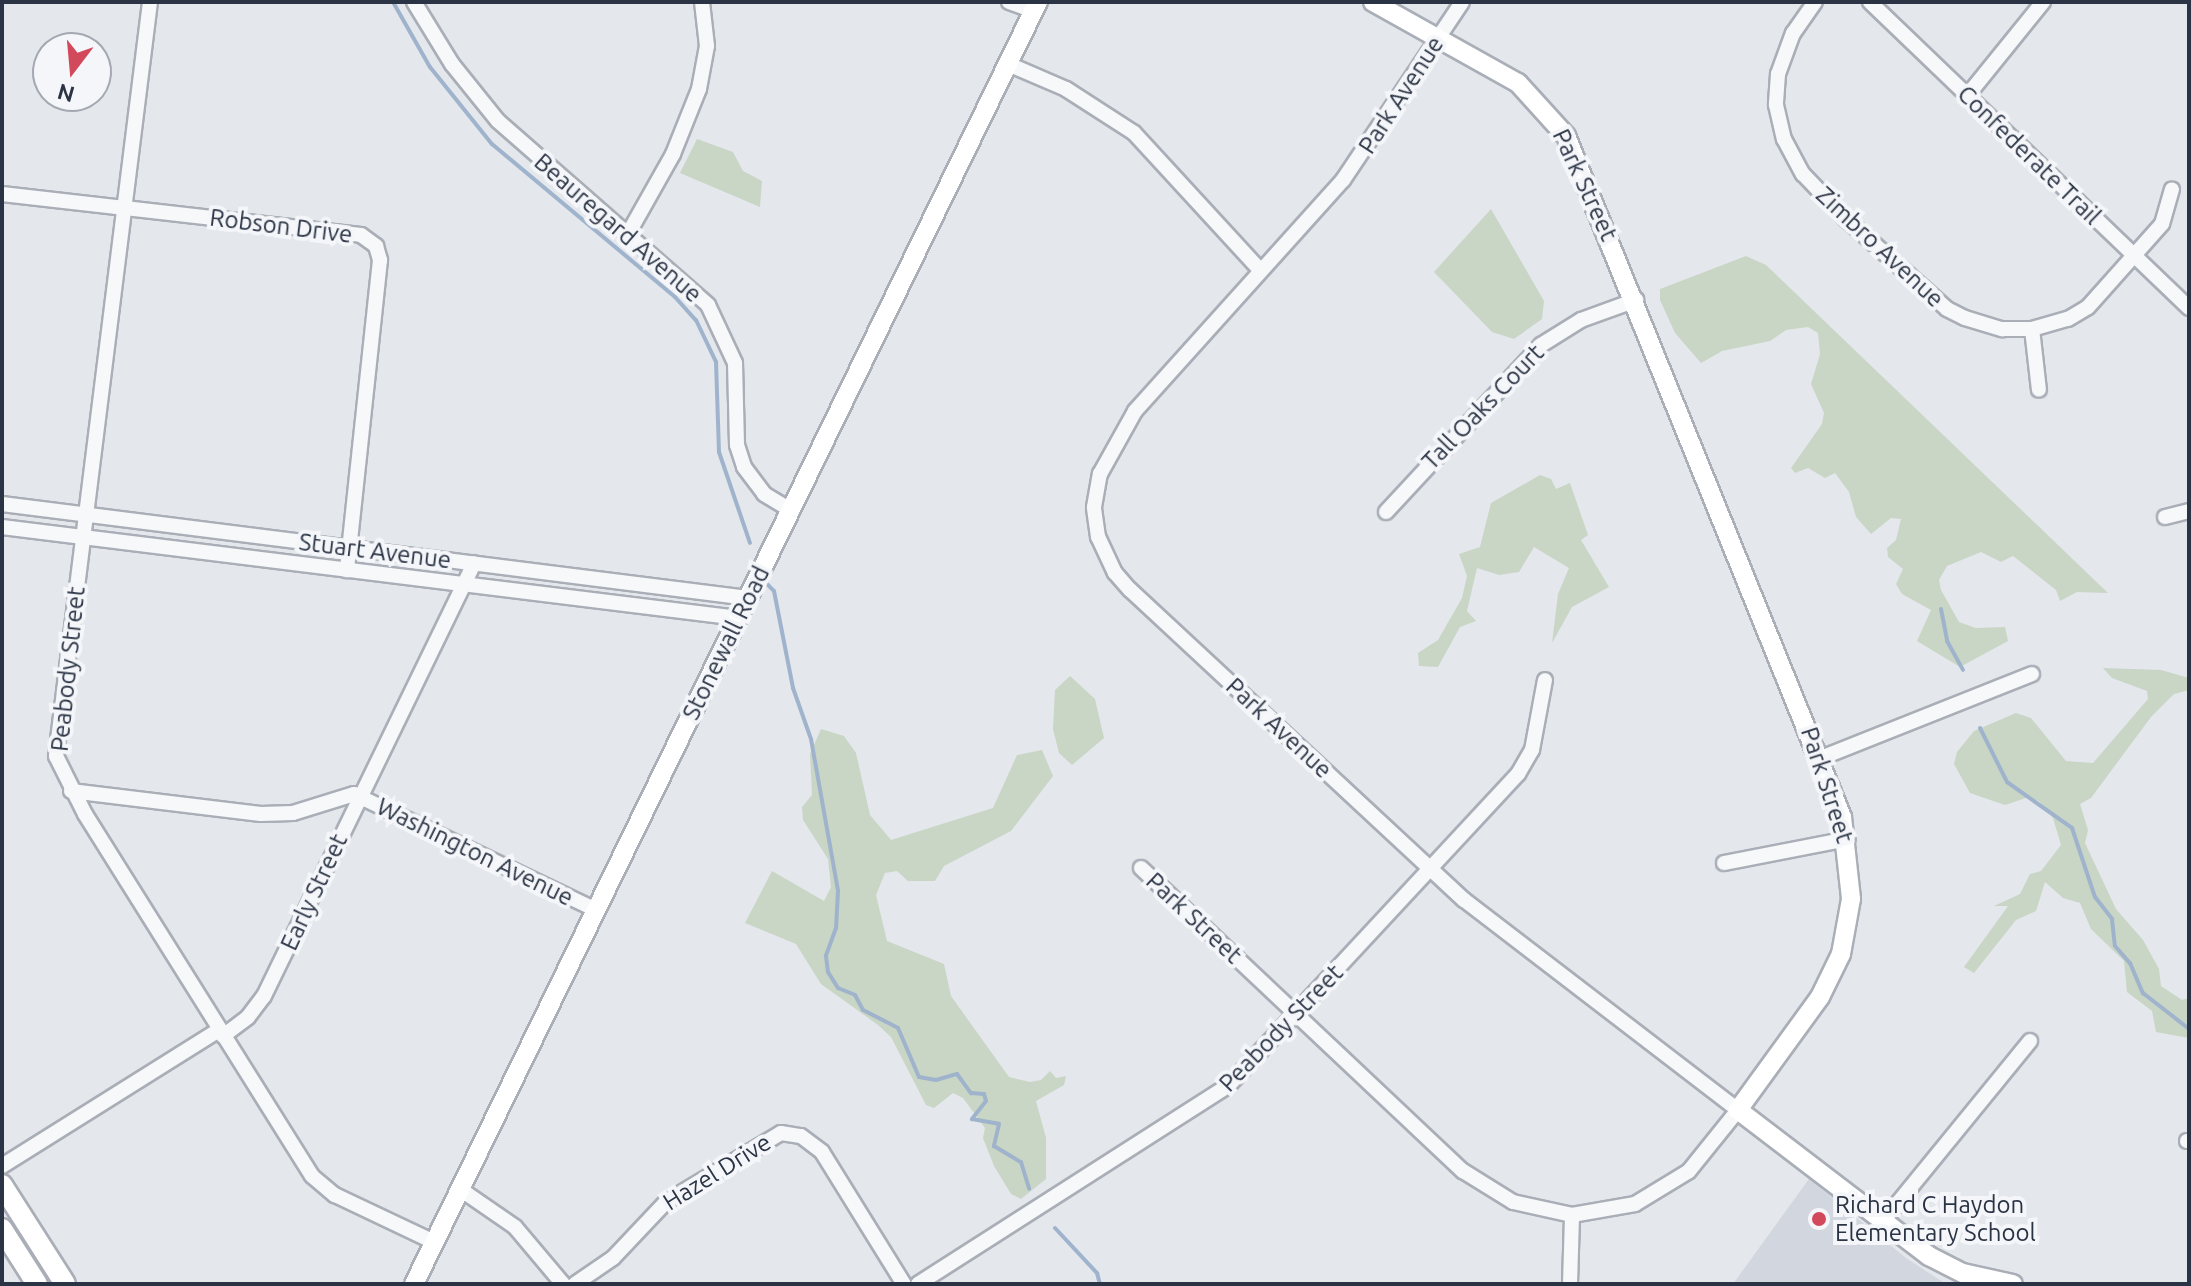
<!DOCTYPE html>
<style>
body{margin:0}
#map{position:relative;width:2191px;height:1286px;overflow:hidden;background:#e4e7ec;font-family:Ubuntu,sans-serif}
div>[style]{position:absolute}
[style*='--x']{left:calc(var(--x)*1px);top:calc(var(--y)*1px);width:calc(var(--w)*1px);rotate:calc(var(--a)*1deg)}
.built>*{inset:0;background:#d2d6de}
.green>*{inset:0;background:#c9d6c5}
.stream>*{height:4px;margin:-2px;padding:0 2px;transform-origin:2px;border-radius:2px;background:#9fb4cc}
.roads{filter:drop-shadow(2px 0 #a9aeb7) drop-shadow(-2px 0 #a9aeb7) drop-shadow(0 2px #a9aeb7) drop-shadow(0 -2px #a9aeb7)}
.street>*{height:14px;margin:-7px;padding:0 7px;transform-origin:7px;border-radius:7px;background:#f7f8fa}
.secondary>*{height:18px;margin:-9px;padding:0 9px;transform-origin:9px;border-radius:9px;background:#fff}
.primary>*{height:20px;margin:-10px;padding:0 10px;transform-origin:10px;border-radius:10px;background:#fff}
.dots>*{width:22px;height:22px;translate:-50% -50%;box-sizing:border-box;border:4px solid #f4f6f9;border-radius:50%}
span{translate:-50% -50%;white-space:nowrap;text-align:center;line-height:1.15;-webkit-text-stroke:8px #f4f6f9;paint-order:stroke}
.street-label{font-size:24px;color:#2b3445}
.poi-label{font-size:24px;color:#2b3445}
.left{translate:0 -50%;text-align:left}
.frame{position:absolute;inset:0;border:4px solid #2b3445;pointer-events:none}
.north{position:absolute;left:32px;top:32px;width:80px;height:80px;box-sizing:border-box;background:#f4f6f9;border:2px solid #a4a8b1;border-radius:50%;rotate:196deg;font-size:22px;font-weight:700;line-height:32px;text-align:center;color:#2b3445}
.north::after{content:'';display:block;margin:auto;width:28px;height:36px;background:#d1495b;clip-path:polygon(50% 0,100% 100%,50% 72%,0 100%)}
</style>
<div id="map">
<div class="built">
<div style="clip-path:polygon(1809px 1179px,1906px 1258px,1946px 1284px,1733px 1284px)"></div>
</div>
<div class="green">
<div style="clip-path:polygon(697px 139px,733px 152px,743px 171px,762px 181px,760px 207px,680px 173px)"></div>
<div style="clip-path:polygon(1491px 209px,1544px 301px,1542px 319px,1514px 339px,1492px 332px,1434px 272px)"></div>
<div style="clip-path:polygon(1746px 256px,1766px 265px,2108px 593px,2077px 592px,2060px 601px,2056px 590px,2013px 556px,2001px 562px,1981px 552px,1947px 566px,1939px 580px,1941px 590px,1959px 622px,1976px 628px,2005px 627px,2008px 641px,1960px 667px,1917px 641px,1931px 610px,1902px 594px,1896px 584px,1903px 569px,1888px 557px,1887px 548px,1896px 540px,1901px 519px,1891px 518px,1871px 534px,1856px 517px,1849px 492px,1835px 473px,1825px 478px,1808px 468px,1795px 473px,1791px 468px,1822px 424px,1824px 413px,1811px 384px,1820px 354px,1818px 333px,1808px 327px,1786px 330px,1770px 341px,1722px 351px,1701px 363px,1675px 333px,1660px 300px,1660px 289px)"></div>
<div style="clip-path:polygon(1540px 475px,1551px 479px,1556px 489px,1570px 483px,1588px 535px,1581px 540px,1609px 587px,1572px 607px,1552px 643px,1558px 594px,1569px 568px,1534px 547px,1519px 572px,1499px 575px,1477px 568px,1467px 611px,1476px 621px,1460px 627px,1438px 667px,1419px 666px,1418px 653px,1438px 640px,1462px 598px,1467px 576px,1459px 554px,1480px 547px,1491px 503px)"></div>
<div style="clip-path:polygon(2103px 668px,2161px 670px,2189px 678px,2189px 690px,2174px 694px,2151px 717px,2091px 798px,2080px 804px,2088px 830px,2085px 843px,2116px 909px,2143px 940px,2159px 969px,2161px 986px,2182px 1000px,2189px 998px,2189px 1038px,2156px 1032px,2152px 1011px,2127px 992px,2124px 961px,2091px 929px,2080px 903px,2063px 898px,2045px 882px,2036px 911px,2016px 920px,1974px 973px,1964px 967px,2008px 906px,1994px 906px,2020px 894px,2030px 874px,2041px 871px,2061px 845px,2053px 818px,2040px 802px,2029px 797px,2005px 805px,1970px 793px,1954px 764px,1957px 752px,1974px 731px,2016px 713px,2031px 718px,2066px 761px,2093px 763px,2148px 699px,2147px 691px,2112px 678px)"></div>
<div style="clip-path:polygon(1070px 676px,1095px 699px,1104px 738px,1072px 765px,1059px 753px,1053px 729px,1055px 690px)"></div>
<div style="clip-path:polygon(821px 729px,844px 736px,856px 753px,870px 815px,891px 840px,993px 808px,1017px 755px,1042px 750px,1053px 776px,1011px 831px,944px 866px,935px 881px,908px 881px,897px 871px,885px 873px,876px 895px,887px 941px,944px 964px,951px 996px,1009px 1077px,1030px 1082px,1041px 1080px,1050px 1071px,1056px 1078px,1066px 1076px,1064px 1085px,1036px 1101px,1046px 1138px,1046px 1179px,1021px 1199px,1011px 1194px,994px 1166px,983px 1138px,985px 1128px,963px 1098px,953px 1093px,934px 1108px,926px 1105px,891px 1037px,878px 1025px,821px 984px,796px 944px,745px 923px,772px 871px,824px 901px,831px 887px,828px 859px,803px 820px,802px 807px,812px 795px,810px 754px)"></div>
</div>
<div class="stream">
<div style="--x:393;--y:2;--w:75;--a:60.4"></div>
<div style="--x:430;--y:67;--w:99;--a:51.2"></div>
<div style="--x:492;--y:144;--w:239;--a:39.9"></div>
<div style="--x:675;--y:297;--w:31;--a:48"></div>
<div style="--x:696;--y:320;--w:47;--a:64.5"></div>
<div style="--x:716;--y:362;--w:90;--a:88.1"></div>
<div style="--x:719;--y:452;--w:96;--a:71.2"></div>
<div style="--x:767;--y:584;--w:10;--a:45"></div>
<div style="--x:774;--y:591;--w:99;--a:78.9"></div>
<div style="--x:793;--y:688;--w:54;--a:70.6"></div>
<div style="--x:811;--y:739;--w:154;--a:79.9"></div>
<div style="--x:838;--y:891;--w:37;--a:93"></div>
<div style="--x:836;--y:928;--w:30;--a:110"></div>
<div style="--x:826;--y:956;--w:16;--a:83"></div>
<div style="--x:828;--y:972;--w:19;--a:58"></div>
<div style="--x:838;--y:988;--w:18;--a:22"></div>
<div style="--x:855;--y:995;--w:17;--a:62"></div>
<div style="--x:863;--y:1010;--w:39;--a:27"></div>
<div style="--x:898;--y:1028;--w:53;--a:66.8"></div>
<div style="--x:919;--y:1077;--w:17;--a:10"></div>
<div style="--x:936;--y:1080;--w:22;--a:-16"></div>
<div style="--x:957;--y:1074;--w:24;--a:54"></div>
<div style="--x:971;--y:1093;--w:13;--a:4"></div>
<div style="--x:984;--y:1094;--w:7;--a:74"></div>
<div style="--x:986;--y:1101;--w:23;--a:128"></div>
<div style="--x:972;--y:1119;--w:27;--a:10"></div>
<div style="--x:999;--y:1124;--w:23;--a:103"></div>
<div style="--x:994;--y:1146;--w:31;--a:31"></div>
<div style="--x:1021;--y:1162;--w:28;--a:73"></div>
<div style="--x:1941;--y:609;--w:33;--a:79"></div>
<div style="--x:1947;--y:641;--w:33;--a:61"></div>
<div style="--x:1980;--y:728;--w:60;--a:63.4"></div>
<div style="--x:2007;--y:782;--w:80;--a:35.3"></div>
<div style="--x:2072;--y:828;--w:73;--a:71.6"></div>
<div style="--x:2095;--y:897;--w:28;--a:52"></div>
<div style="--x:2112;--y:919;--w:27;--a:84"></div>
<div style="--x:2115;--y:946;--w:23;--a:49"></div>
<div style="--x:2130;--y:963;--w:33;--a:67"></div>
<div style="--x:2143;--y:993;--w:58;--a:38"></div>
<div style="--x:1055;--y:1228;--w:62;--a:47"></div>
<div style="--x:1097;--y:1273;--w:11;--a:75"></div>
</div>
<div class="roads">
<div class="street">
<div style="--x:150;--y:2;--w:760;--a:97.11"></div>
<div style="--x:56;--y:756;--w:65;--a:63.4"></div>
<div style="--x:85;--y:814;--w:427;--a:57.9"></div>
<div style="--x:312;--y:1176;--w:30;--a:40"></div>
<div style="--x:335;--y:1195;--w:110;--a:25.4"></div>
<div style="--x:414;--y:2;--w:73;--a:58.5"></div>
<div style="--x:452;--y:64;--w:73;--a:51.1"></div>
<div style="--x:498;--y:121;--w:279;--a:41.2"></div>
<div style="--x:708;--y:305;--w:64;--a:65"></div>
<div style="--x:735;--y:363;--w:82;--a:88.6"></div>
<div style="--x:737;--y:445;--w:23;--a:72"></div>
<div style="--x:744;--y:467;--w:34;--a:53"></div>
<div style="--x:764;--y:494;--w:31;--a:31"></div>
<div style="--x:1009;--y:2;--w:27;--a:20"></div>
<div style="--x:1815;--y:2;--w:38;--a:125"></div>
<div style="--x:1793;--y:33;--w:44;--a:110.1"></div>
<div style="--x:1778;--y:74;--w:31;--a:94"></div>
<div style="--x:1776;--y:105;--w:35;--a:77"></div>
<div style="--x:1784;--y:139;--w:40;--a:62"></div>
<div style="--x:1803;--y:174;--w:62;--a:46.3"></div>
<div style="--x:1846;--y:219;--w:135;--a:41.7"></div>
<div style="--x:1947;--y:309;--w:20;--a:27"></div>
<div style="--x:1965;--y:318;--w:39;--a:17"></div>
<div style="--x:2002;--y:329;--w:30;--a:0"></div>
<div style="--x:2032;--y:329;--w:37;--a:-16"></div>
<div style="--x:2068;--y:319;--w:23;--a:-31"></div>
<div style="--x:2088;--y:307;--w:111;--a:-48.3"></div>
<div style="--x:2162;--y:224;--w:36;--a:-74"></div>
<div style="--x:1870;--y:2;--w:442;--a:43.8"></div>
<div style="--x:1008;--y:64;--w:63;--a:23.3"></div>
<div style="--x:1066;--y:89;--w:81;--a:32.9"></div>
<div style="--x:1134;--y:133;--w:185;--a:47.4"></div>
<div style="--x:1967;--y:96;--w:121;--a:-51"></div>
<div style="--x:2;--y:194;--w:361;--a:6.5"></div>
<div style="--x:361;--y:235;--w:19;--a:36"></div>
<div style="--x:376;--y:246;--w:15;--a:74"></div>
<div style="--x:380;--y:260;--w:312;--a:96.1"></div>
<div style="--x:628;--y:234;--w:92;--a:-60.6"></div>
<div style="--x:673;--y:154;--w:70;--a:-68.2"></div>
<div style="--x:699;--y:89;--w:44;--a:-79.5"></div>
<div style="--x:707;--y:46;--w:44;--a:-96.5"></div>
<div style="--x:2032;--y:329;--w:61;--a:83.5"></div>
<div style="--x:2;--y:504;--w:752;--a:7.18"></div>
<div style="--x:1386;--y:512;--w:228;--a:-47.1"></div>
<div style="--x:1541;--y:345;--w:47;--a:-32"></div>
<div style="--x:1581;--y:320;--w:59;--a:-20"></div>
<div style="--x:2165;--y:517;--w:25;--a:-14"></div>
<div style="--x:2;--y:527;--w:742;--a:7.05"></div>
<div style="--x:1821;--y:758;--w:227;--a:-21.7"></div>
<div style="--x:71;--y:791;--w:191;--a:6.9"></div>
<div style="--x:261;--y:814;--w:32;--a:-2"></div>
<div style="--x:293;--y:813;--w:64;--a:-17.3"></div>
<div style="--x:354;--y:794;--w:268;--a:25.6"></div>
<div style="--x:1724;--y:863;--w:126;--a:-11"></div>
<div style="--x:1141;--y:868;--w:442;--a:43.3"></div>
<div style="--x:1463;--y:1171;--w:59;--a:31.8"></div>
<div style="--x:1513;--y:1202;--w:60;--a:12.4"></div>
<div style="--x:1572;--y:1215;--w:64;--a:-9.9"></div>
<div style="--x:1635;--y:1204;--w:63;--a:-31.4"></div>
<div style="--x:1689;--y:1171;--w:78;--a:-51.2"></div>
<div style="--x:1738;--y:1110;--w:345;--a:-142.5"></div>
<div style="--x:1464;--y:900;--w:456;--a:-137.1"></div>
<div style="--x:1130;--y:590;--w:23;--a:-131"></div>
<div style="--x:1115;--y:573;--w:40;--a:-115"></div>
<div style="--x:1098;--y:537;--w:30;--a:-98"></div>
<div style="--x:1094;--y:507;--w:34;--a:-80"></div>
<div style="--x:1100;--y:474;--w:72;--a:-60.9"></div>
<div style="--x:1135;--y:411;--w:311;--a:-48"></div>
<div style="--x:1343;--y:180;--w:214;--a:-56.2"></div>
<div style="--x:223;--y:1036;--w:31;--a:-37"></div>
<div style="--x:248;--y:1017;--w:26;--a:-53"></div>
<div style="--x:264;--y:996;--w:481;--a:-64.1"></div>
<div style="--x:2187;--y:1141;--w:2;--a:0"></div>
<div style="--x:2;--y:1166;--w:256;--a:-32.1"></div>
<div style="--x:460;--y:1189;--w:67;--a:34.6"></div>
<div style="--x:515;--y:1227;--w:75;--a:49.9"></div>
<div style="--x:1884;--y:1220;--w:231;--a:-50.8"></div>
<div style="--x:575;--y:1284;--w:46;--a:-34.4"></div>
<div style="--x:613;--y:1258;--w:77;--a:-46.6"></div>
<div style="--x:666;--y:1202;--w:134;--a:-31"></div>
<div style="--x:781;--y:1133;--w:20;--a:9"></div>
<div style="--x:801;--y:1136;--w:26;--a:37"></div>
<div style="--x:822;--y:1152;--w:155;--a:58.2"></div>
<div style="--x:918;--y:1284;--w:368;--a:-32.6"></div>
<div style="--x:1228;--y:1086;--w:426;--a:-47.1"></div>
<div style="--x:1518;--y:774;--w:28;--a:-60"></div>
<div style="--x:1532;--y:750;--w:71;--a:-79.5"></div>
<div style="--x:1570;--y:1284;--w:69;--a:-88.3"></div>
</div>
<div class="secondary">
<div style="--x:1373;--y:2;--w:166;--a:29.2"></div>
<div style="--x:1518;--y:83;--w:72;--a:47.8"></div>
<div style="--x:1566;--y:136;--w:735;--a:67.94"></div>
<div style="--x:1842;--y:817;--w:82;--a:83.7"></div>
<div style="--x:1851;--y:899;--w:56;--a:100.3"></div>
<div style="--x:1841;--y:954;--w:48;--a:116"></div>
<div style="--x:1820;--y:997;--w:140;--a:126"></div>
<div style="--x:1738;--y:1110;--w:240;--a:37.4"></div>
<div style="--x:1929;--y:1256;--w:38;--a:27"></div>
<div style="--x:1963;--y:1273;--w:51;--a:12.4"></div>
<div style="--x:414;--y:1284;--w:1426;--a:-64.05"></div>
</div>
<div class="primary">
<div style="--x:2;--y:1185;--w:117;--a:57.5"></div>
<div style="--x:2;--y:1229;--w:65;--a:57.5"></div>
</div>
</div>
<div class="dots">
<div style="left:1819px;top:1219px;background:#d1495b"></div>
</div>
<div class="street-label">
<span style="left:1401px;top:95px;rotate:-57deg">Park Avenue</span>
<span style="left:2029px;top:155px;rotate:44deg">Confederate Trail</span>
<span style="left:1585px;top:185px;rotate:65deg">Park Street</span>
<span style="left:281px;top:226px;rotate:7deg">Robson Drive</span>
<span style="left:618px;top:228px;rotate:41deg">Beauregard Avenue</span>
<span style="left:1880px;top:247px;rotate:43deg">Zimbro Avenue</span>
<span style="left:1483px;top:407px;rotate:-46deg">Tall Oaks Court</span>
<span style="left:375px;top:551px;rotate:7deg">Stuart Avenue</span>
<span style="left:726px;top:643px;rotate:-64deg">Stonewall Road</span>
<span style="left:68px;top:669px;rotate:-84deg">Peabody Street</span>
<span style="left:1279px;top:728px;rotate:43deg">Park Avenue</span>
<span style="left:1827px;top:785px;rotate:72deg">Park Street</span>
<span style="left:475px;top:852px;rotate:26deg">Washington Avenue</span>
<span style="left:314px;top:892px;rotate:-65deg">Early Street</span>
<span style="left:1194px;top:918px;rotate:43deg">Park Street</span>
<span style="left:1281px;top:1028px;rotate:-46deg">Peabody Street</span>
<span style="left:717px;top:1172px;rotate:-32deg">Hazel Drive</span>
</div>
<div class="poi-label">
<span class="left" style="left:1835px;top:1219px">Richard C Haydon<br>Elementary School</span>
</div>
<div class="frame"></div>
<div class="north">N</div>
</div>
